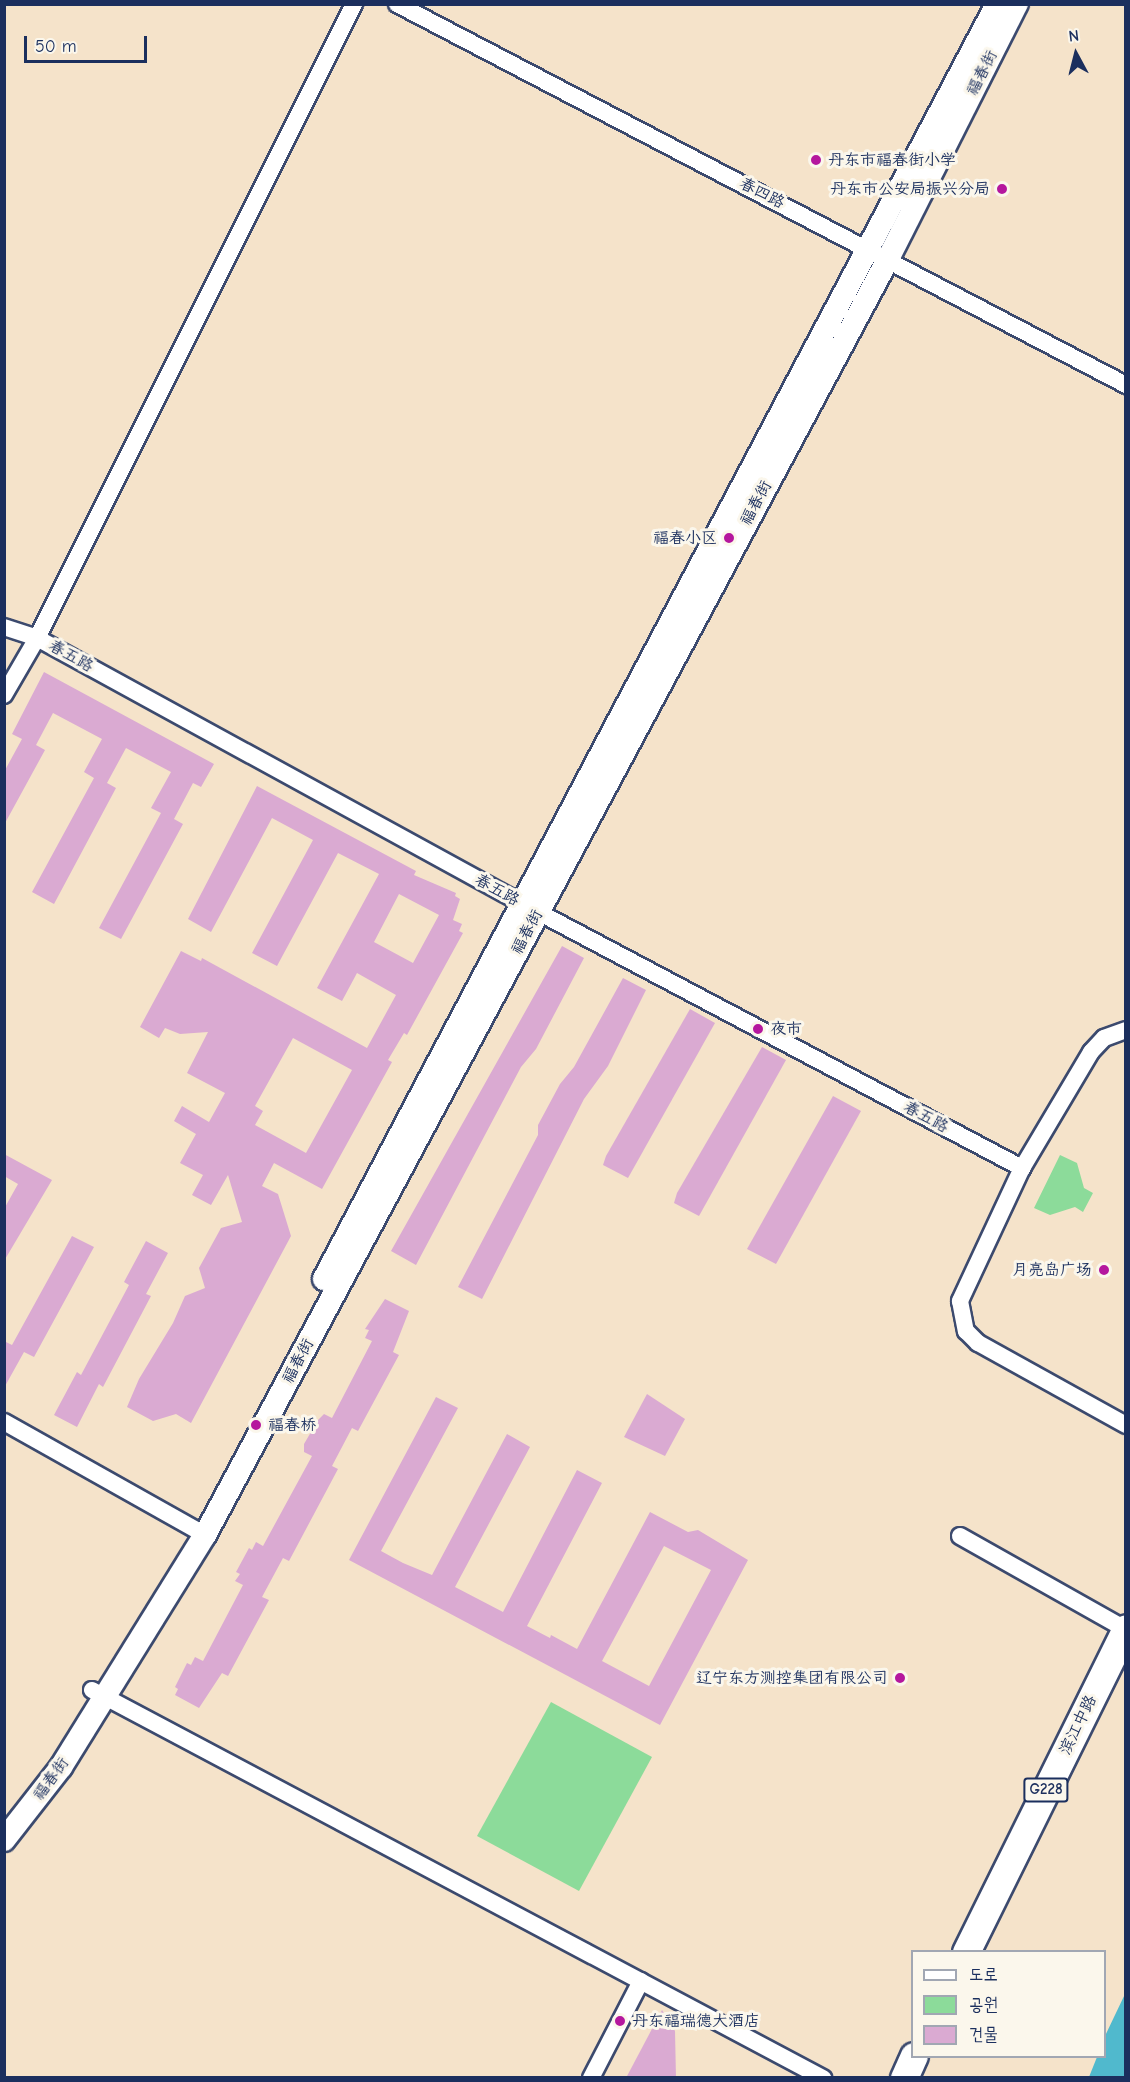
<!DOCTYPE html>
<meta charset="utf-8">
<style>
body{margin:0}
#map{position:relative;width:1130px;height:2082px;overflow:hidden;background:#f5e3ca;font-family:"Comic Neue","LXGW WenKai TC","Poor Story",sans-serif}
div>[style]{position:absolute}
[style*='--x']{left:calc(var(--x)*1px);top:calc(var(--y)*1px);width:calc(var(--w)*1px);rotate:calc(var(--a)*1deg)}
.green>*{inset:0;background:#8cdb9a}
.water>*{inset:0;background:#50b9cd}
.building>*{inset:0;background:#daaad2}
.roads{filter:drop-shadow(2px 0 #3c4a6e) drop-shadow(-2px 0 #3c4a6e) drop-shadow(0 2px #3c4a6e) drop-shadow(0 -2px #3c4a6e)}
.minor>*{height:16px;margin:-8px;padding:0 8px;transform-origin:8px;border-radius:8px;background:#fff}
.secondary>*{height:22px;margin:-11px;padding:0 11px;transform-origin:11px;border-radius:11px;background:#fff}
.trunk>*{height:27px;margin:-13.5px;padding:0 13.5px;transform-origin:13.5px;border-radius:13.5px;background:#fff}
.dots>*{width:16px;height:16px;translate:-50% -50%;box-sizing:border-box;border:3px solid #fbf7ec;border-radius:50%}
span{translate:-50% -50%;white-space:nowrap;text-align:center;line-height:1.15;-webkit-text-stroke:6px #fbf7ec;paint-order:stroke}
.shield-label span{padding:2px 4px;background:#fbf7ec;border:2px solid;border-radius:4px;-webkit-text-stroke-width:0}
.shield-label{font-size:15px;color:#1b2f5e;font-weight:700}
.street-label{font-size:16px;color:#1b2f5e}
.poi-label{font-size:16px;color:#1b2f5e}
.left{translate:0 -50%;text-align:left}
.right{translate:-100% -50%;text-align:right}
.frame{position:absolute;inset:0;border:6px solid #1b2f5e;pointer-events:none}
.legend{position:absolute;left:911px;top:1950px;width:195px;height:108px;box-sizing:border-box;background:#fbf7ec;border:2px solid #a1a7b3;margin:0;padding:8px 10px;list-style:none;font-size:18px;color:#1b2f5e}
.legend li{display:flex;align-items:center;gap:12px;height:30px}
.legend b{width:30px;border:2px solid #a1a7b3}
.north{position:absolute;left:1046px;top:24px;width:60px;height:60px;-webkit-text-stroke:4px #fbf7ec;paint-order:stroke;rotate:353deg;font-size:16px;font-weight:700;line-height:24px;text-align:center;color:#1b2f5e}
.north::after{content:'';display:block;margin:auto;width:21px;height:27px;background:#1b2f5e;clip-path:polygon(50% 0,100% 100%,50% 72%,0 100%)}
.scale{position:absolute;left:24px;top:36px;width:123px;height:27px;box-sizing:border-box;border:3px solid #1b2f5e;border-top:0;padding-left:8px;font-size:18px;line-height:21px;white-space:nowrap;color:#1b2f5e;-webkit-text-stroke:4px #fbf7ec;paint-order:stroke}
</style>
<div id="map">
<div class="green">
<div style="clip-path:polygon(1060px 1155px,1077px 1163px,1084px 1188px,1093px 1193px,1083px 1212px,1075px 1207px,1050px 1215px,1034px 1208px)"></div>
<div style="clip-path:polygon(551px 1702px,652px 1757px,579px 1891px,477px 1836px)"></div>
</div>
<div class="water">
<div style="clip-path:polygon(1125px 1994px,1125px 2077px,1089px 2077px,1097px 2057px,1104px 2056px,1105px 2036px)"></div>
</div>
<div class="building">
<div style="clip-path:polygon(44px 672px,214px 764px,201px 787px,193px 783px,174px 819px,183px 824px,121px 939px,99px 928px,161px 813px,151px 808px,171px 772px,126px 748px,107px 783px,116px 788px,54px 904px,32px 892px,94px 778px,84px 772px,102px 739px,53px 713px,36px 745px,45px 750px,4px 825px,4px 772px,22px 739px,12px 734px)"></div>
<div style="clip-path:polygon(evenodd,257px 786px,416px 871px,414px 875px,456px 893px,455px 896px,460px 899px,453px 920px,462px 924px,459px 931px,463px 933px,407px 1035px,404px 1033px,388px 1060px,392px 1062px,322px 1189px,274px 1163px,262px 1186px,278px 1194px,291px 1236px,191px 1423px,176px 1414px,153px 1421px,127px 1407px,139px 1379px,173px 1323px,185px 1296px,205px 1288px,199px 1268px,221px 1228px,242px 1222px,228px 1175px,211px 1205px,192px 1195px,203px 1175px,180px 1163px,196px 1134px,174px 1121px,182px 1106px,209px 1122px,225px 1093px,187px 1073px,208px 1032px,180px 1034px,165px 1028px,159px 1038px,140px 1027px,181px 951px,201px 961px,202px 958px,367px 1048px,396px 995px,357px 973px,342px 1001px,317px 988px,379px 874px,338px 853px,277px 966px,252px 953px,313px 840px,272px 818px,211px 932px,188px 919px,257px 786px,399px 894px,439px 915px,413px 963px,374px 942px,399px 894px,257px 786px,293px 1038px,352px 1070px,306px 1153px,255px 1125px,263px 1111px,255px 1106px,293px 1038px)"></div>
<div style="clip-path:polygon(562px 946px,584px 958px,536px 1049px,521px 1067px,416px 1265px,391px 1251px)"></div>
<div style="clip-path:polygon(623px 978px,646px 990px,608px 1066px,584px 1099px,482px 1299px,458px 1287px,538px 1135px,538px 1125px,560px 1084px,574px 1067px)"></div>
<div style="clip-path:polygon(690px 1009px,715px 1023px,628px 1178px,603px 1165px,606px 1156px)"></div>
<div style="clip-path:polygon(762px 1047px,786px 1060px,699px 1216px,674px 1203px,677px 1193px)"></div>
<div style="clip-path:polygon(833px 1096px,861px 1111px,776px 1264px,747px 1249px)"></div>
<div style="clip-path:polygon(4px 1154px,52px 1180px,4px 1261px,4px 1209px,18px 1184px,4px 1176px)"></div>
<div style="clip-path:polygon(72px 1236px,94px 1247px,34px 1357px,24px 1352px,4px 1388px,4px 1341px,12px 1345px)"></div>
<div style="clip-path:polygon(146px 1241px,168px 1253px,146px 1294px,151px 1296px,103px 1387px,99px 1384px,77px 1427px,54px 1415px,77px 1372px,81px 1375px,129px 1285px,124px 1282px)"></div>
<div style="clip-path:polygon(385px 1299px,409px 1311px,393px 1352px,399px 1355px,358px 1431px,352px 1428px,332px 1466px,338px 1469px,289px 1561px,283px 1558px,262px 1597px,269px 1600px,228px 1676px,222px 1673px,199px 1708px,175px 1695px,178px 1689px,175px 1687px,187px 1663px,191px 1665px,195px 1657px,203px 1661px,243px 1585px,235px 1581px,240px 1574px,236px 1572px,249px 1548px,252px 1550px,256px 1542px,263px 1546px,312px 1456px,304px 1452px,304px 1444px,318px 1420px,324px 1414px,332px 1418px,372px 1341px,365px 1338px,369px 1330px,365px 1329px)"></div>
<div style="clip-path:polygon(647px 1394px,685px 1419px,665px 1456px,624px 1437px)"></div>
<div style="clip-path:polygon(evenodd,436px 1397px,458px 1408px,381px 1551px,403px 1563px,432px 1575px,507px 1434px,530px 1447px,455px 1587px,503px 1612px,577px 1470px,602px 1483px,527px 1626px,550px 1638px,551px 1635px,577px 1649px,650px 1512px,688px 1532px,698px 1530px,748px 1560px,660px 1725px,349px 1560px,436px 1397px,664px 1546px,711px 1570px,649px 1686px,602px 1661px,664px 1546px)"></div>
<div style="clip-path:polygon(662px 2010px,675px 2031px,676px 2078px,626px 2078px)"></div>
</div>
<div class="roads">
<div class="minor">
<div style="--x:397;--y:4;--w:823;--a:27.59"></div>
<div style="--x:4;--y:627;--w:35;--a:18"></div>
<div style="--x:37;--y:638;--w:554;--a:28.69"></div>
<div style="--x:523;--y:904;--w:565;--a:27.88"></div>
<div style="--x:4;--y:695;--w:66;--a:-59.9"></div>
<div style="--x:37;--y:638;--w:709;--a:-63.43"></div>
<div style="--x:1126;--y:1030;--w:23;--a:160"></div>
<div style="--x:1104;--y:1038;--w:19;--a:133"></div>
<div style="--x:1091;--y:1052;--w:135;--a:120.7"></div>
<div style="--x:1022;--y:1168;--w:147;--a:115"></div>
<div style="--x:960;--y:1301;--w:31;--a:79"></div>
<div style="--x:966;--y:1331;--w:17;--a:45"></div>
<div style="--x:978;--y:1343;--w:169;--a:29"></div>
<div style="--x:4;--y:1422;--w:231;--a:29.3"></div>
<div style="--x:960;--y:1536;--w:189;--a:29.4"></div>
<div style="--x:92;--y:1690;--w:828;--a:27.96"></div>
<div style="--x:591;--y:2078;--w:109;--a:-62.7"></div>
</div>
<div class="secondary">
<div style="--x:324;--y:1279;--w:1442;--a:-62.17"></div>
<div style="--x:4;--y:1840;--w:93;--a:-52"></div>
<div style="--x:61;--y:1767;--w:273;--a:-58.2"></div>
<div style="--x:205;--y:1535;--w:1447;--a:-61.84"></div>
<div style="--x:888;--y:259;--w:286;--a:-63.2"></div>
</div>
<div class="trunk">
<div style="--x:966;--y:1952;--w:361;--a:-63.7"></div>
<div style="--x:904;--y:2078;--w:24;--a:-66"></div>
</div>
</div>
<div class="dots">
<div style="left:816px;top:160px;background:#b5179e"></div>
<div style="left:1002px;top:189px;background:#b5179e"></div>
<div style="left:729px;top:538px;background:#b5179e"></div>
<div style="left:758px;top:1029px;background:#b5179e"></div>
<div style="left:1104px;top:1270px;background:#b5179e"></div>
<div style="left:256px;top:1425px;background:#b5179e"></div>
<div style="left:900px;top:1678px;background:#b5179e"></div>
<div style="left:620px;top:2021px;background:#b5179e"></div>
</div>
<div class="shield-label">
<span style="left:1046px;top:1790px">G228</span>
</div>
<div class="street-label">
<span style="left:982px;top:73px;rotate:-63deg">福春街</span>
<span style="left:762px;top:193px;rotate:27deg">春四路</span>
<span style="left:756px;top:503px;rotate:-62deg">福春街</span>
<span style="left:71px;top:656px;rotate:29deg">春五路</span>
<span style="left:497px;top:890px;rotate:29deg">春五路</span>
<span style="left:527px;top:932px;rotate:-62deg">福春街</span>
<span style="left:926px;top:1117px;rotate:28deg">春五路</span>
<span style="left:298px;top:1361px;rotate:-62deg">福春街</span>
<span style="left:1078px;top:1725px;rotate:-64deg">滨江中路</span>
<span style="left:51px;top:1779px;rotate:-54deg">福春街</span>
</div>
<div class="poi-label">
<span class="left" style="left:828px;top:160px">丹东市福春街小学</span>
<span class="right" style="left:990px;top:189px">丹东市公安局振兴分局</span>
<span class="right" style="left:717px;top:538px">福春小区</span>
<span class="left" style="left:770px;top:1029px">夜市</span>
<span class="right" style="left:1092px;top:1270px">月亮岛广场</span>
<span class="left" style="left:268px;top:1425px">福春桥</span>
<span class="right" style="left:888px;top:1678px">辽宁东方测控集团有限公司</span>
<span class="left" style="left:632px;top:2021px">丹东福瑞德大酒店</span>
</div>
<div class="frame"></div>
<ul class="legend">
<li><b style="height:8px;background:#fff"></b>도로</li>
<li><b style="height:16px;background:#8cdb9a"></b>공원</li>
<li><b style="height:16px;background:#daaad2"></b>건물</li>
</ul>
<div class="north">N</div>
<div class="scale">50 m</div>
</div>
